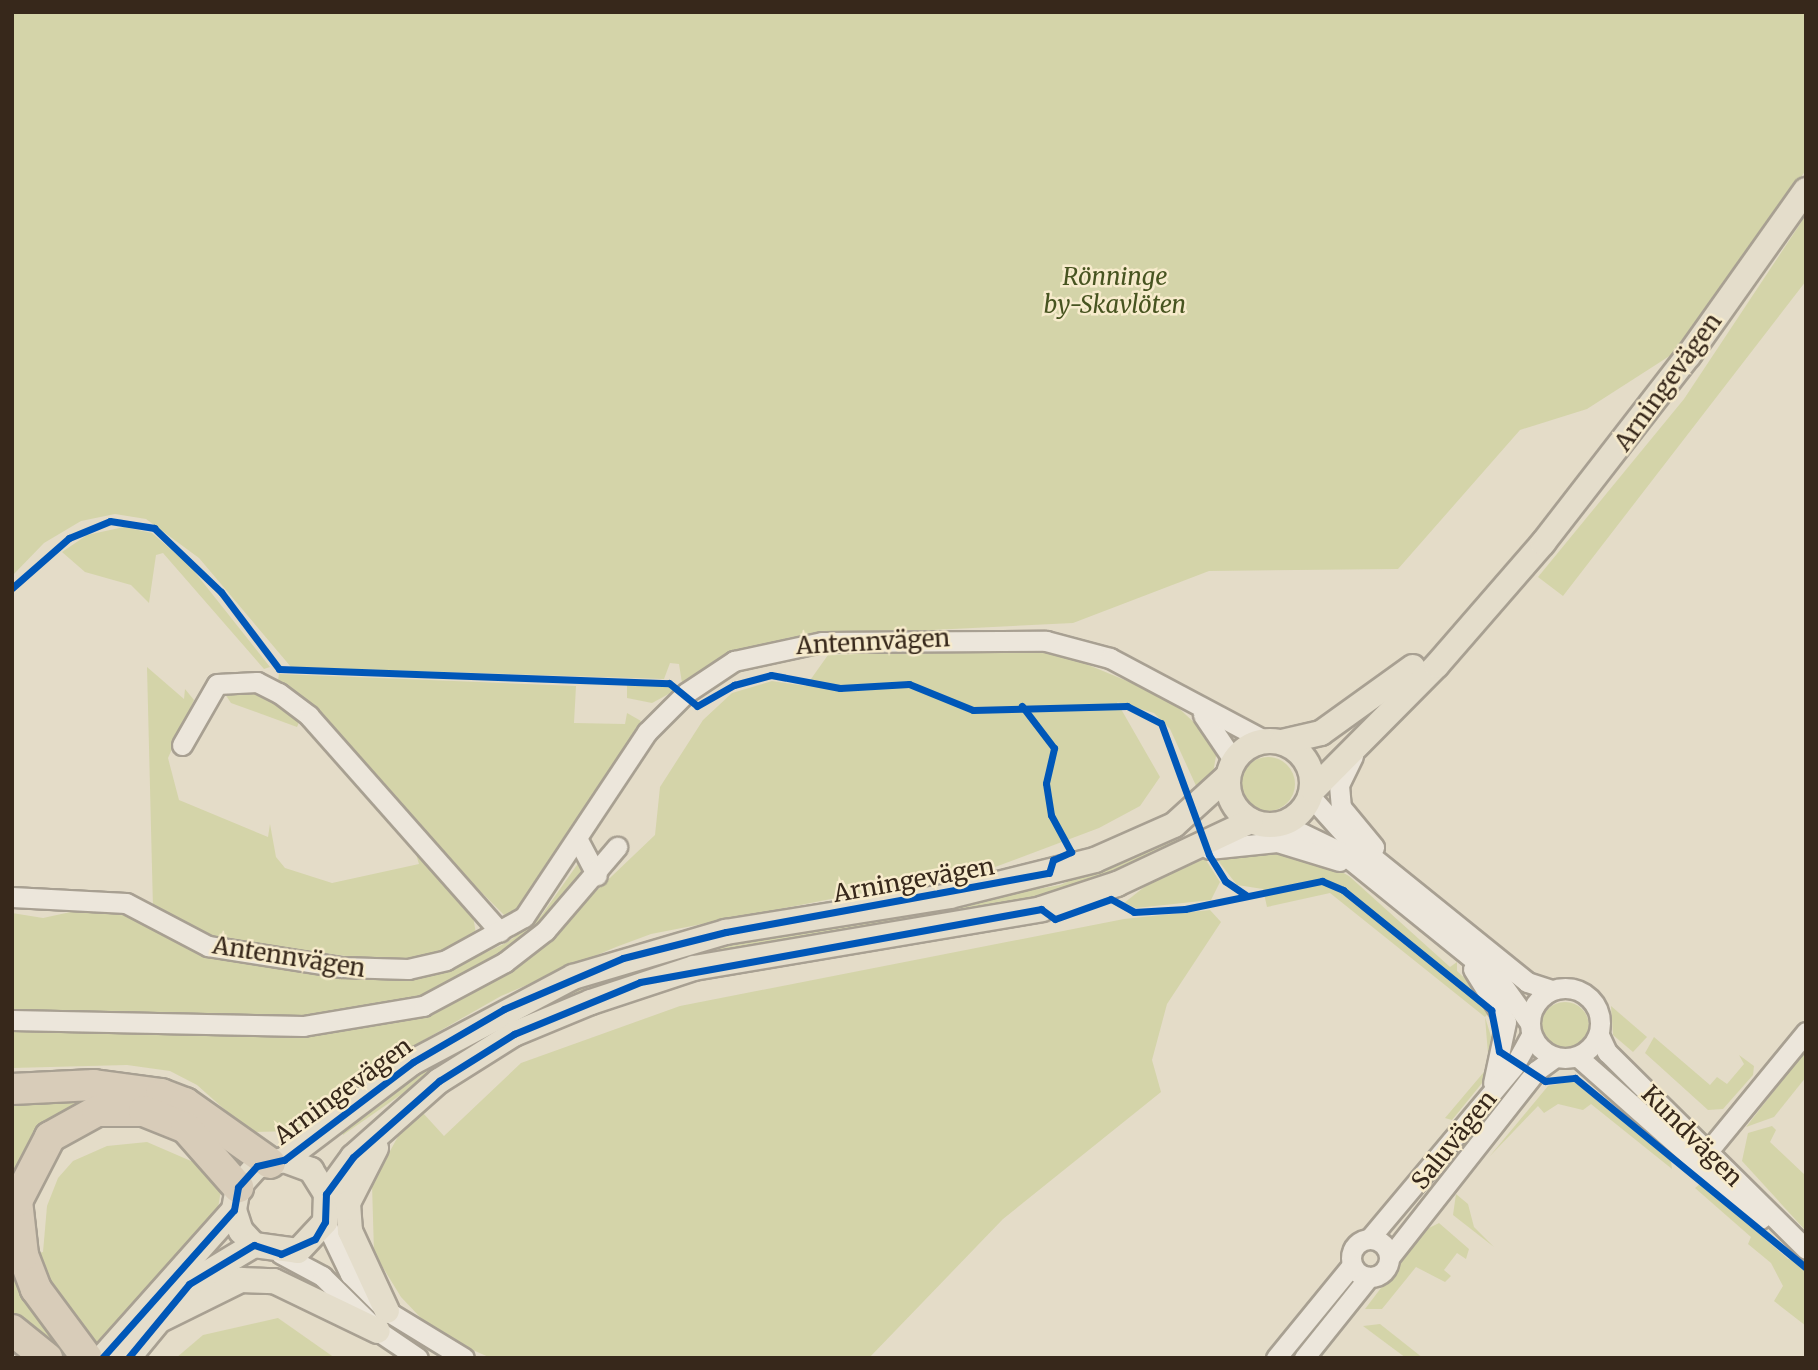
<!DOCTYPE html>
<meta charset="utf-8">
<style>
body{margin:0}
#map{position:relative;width:1818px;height:1370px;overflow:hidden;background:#e4dcc8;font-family:Merriweather,serif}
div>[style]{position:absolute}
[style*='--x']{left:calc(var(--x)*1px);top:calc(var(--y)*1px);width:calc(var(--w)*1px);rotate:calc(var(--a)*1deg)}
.green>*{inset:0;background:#d4d4a9}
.round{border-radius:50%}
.roads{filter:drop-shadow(2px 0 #a8a092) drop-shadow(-2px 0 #a8a092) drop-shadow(0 2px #a8a092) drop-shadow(0 -2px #a8a092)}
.minor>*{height:19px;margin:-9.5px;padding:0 9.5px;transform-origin:9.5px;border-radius:9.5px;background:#ece6db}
.minor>.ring{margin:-9.5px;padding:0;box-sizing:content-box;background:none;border:19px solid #ece6db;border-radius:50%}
.major>*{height:24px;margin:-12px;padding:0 12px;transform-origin:12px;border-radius:12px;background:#e4ddcb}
.major>.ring{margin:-12px;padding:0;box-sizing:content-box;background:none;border:24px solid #e4ddcb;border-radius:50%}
.highway>*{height:30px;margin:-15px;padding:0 15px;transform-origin:15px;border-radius:15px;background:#d8ccb9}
.cycleway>*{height:7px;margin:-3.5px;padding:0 3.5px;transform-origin:3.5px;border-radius:3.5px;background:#0057b8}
span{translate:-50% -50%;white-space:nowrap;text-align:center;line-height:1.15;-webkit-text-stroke:5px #f7ebcc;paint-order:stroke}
.park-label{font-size:24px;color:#475420;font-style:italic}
.street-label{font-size:24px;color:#37281b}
.frame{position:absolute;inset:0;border:14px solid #37281b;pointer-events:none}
</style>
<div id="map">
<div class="green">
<div style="clip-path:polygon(12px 12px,1806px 12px,1806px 170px,1682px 348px,1587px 409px,1520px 430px,1398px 569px,1209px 571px,1073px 623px,791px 637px,733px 653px,682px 683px,679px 664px,670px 663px,664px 679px,291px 667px,199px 558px,146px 519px,115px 514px,81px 521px,44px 543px,12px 576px)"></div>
<div style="clip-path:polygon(1806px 215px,1806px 281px,1563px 596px,1538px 577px,1684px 399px)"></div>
<div style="clip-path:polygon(124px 527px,152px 533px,190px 566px,270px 667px,264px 669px,163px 553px,156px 555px,149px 603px,131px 585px,85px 572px,62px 552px,87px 535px)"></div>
<div style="clip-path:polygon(1017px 648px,1062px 654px,1168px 698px,1218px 745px,1213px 773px,1198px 790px,1170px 729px,1154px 713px,1117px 702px,1160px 777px,1140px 806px,1099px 828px,995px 867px,651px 934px,616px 947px,501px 996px,408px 1049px,294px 1131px,250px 1132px,197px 1085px,170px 1071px,127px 1065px,12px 1068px,12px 913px,43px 918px,89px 908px,124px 913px,197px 951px,395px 980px,461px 964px,508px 942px,541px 916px,584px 855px,588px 880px,575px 897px,482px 971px,431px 998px,308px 1020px,308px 1030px,416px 1013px,451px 1000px,548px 937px,655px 835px,660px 787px,703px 720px,732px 693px,772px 681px,806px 686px,828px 655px)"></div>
<div style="clip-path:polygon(147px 667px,184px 699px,185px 689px,194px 700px,168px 758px,179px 800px,268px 837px,270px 824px,276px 857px,285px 868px,332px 883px,419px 864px,416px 854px,424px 853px,473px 916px,476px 934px,433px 956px,382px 961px,220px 939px,153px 908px)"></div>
<div style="clip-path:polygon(279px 674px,576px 686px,574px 723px,625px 724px,627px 713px,641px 721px,516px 912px,504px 915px,277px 687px)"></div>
<div style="clip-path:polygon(627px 685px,664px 685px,676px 690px,652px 703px,627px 698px)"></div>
<div style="clip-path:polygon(232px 686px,258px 688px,300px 720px,297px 727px,231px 703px,225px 694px)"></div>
<div class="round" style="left:1241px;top:757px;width:54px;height:54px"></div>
<div style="clip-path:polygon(1179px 833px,1184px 842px,1051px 895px,734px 950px,627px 976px,455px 1057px,343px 1135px,339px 1128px,452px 1049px,573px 990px,711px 948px,1060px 885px)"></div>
<div style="clip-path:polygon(1240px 846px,1318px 859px,1349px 876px,1450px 967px,1457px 962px,1457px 971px,1494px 1006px,1485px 1017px,1494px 1046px,1487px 1077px,1452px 1120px,1445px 1118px,1489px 1066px,1485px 1017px,1330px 893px,1267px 907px,1263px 889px,1237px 885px,1212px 853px)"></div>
<div style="clip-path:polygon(1204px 857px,1220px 882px,1211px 900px,1136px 908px,1124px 903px,1162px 873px)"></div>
<div style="clip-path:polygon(1210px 910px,1221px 922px,1167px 1004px,1152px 1060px,1161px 1092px,1003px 1219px,869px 1358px,491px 1358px,436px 1334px,401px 1297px,374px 1253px,372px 1184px,401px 1131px,423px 1113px,444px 1136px,521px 1063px,680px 1006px,1124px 919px)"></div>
<div class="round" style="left:1541px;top:1002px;width:48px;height:48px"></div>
<div style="clip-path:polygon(1611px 1006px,1647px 1037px,1633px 1052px,1613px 1035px)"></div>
<div style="clip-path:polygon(1654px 1037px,1710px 1085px,1717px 1077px,1727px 1084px,1744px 1064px,1739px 1055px,1754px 1066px,1753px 1075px,1723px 1109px,1708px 1110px,1645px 1053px)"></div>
<div style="clip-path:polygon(1806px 1050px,1806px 1077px,1774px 1117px,1746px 1127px)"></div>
<div style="clip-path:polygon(1573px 1081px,1671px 1161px,1672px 1169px,1591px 1104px,1583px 1110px,1558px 1104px,1544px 1113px,1538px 1106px,1489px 1157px,1548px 1086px)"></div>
<div style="clip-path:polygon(12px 1096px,103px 1098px,12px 1191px)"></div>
<div style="clip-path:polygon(1772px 1126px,1776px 1130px,1770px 1142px,1806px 1176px,1806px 1231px,1742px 1161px,1748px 1133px)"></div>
<div style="clip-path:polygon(147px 1142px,191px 1161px,192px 1149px,221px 1190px,218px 1208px,94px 1350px,47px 1286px,35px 1254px,43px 1252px,47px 1206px,58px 1178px,73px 1161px,107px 1146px)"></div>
<div style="clip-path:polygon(1701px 1183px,1788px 1259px,1806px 1261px,1806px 1326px,1774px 1301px,1783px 1286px,1771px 1263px,1748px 1244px,1751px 1237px,1695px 1188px)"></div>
<div style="clip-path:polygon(1456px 1194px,1468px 1204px,1474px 1227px,1494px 1247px,1453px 1215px)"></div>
<div style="clip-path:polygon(1439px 1223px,1469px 1249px,1466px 1259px,1457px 1253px,1444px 1270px,1451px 1276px,1445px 1282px,1416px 1267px,1382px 1309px,1365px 1309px,1425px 1230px)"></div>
<div style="clip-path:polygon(12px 1254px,74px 1358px,60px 1358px,12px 1321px)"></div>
<div style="clip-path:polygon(278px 1318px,335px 1358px,176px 1358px,203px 1335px)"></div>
<div style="clip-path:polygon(1380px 1324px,1423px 1358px,1406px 1358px,1363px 1326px)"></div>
</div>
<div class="roads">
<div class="minor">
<div style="--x:1203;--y:715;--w:55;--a:56"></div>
<div style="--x:182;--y:745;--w:70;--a:-60.2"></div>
<div style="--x:217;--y:684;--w:40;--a:-2.9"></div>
<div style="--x:257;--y:682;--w:25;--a:27"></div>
<div style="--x:279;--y:693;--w:38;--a:37"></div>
<div style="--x:309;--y:716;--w:288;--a:48.5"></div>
<div style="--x:1353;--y:756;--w:32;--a:116"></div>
<div style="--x:1339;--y:785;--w:22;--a:85"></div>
<div style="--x:1341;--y:807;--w:52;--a:50.5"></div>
<div style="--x:1311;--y:797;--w:51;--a:48.2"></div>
<div style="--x:1345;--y:835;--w:234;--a:38.9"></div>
<div style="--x:1527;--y:982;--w:26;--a:18"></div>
<div style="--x:1283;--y:824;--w:64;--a:25.8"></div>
<div style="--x:1341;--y:852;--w:203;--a:39"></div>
<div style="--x:1499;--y:980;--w:52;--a:54.5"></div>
<div style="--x:578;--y:840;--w:40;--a:62"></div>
<div style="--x:1209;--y:849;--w:68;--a:-5.9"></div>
<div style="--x:1277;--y:842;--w:65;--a:17"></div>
<div style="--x:12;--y:897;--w:114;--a:3"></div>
<div style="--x:126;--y:903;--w:93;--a:27.7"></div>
<div style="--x:208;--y:946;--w:135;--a:9"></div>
<div style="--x:341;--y:967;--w:67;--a:1.7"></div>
<div style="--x:408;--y:969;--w:39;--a:-13"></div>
<div style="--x:446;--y:960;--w:89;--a:-28.9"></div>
<div style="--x:524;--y:917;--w:222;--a:-56.4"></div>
<div style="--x:647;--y:732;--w:55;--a:-45"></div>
<div style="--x:686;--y:693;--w:58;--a:-33.7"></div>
<div style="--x:734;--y:661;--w:90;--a:-12.2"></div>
<div style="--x:822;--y:642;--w:224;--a:-0.3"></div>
<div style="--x:1046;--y:641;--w:66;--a:14.9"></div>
<div style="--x:1110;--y:658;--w:177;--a:28"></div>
<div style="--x:1473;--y:969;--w:62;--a:58.1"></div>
<div style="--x:1506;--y:1022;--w:62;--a:102"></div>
<div class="ring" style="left:1530px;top:988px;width:51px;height:51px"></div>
<div style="--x:12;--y:1020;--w:291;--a:1.2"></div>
<div style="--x:303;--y:1026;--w:122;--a:-9.5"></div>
<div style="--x:423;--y:1006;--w:93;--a:-28.2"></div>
<div style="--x:505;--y:962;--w:51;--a:-37.8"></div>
<div style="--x:545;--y:931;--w:111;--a:-49.4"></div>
<div style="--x:1599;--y:1035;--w:19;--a:65"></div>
<div style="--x:1607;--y:1052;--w:280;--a:44.7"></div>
<div style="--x:1578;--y:1057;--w:244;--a:41.5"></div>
<div style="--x:1700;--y:1161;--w:167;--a:-50.6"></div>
<div style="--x:325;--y:1222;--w:58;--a:64.3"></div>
<div style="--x:350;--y:1274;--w:52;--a:45"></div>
<div style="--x:387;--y:1311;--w:90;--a:31.4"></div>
<div style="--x:1369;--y:1239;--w:226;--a:-50"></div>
<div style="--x:1514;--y:1066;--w:35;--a:-61"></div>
<div class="ring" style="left:1351px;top:1239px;width:19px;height:19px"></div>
<div style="--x:281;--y:1254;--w:47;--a:28.2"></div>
<div style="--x:322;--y:1276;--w:78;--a:44.5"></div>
<div style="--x:378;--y:1331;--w:48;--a:34"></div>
<div style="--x:1389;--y:1258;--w:238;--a:-51.8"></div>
<div style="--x:1536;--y:1071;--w:22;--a:-36"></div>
<div style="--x:1276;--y:1358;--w:120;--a:-50.7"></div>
<div style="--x:1304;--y:1358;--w:104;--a:-51.3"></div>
</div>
<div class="major">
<div class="ring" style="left:1228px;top:741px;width:60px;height:60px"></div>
<div style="--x:1282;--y:742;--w:40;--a:-13"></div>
<div style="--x:1321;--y:733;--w:113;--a:-35.7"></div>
<div style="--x:1228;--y:776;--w:73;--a:137.8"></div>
<div style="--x:1174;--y:825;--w:86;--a:156.1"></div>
<div style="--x:1095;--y:860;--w:149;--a:166.1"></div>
<div style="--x:950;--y:896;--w:227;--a:170.9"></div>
<div style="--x:726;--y:932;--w:159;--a:163.6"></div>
<div style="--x:573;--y:977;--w:181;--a:152"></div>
<div style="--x:413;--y:1062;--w:162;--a:142.8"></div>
<div style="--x:284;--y:1160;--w:28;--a:167"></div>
<div style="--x:257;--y:1166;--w:28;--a:132"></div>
<div style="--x:238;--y:1187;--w:23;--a:100"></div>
<div style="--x:234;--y:1210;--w:22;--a:72"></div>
<div style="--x:241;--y:1231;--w:19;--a:47"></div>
<div style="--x:254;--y:1245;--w:44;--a:7.8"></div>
<div style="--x:298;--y:1251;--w:40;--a:-47"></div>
<div style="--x:325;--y:1222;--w:28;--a:-88"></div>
<div style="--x:326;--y:1194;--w:46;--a:-53.9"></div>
<div style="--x:353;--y:1157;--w:115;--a:-41.5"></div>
<div style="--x:439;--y:1081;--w:89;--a:-32.1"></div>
<div style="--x:514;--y:1034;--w:83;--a:-22.6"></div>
<div style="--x:591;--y:1002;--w:108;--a:-18.3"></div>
<div style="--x:694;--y:968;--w:352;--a:-9.6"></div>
<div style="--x:1041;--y:909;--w:80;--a:-18.2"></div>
<div style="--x:1117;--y:884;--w:148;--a:-25.2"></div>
<div style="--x:1313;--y:790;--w:176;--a:-45.2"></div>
<div style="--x:1437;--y:665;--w:162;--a:-49"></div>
<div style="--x:1543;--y:543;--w:238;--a:-52.2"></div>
<div style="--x:1689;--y:355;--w:202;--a:-54.7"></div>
<div style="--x:376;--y:1148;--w:62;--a:117"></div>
<div style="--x:348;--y:1203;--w:28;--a:86"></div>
<div style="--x:350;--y:1231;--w:88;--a:65.2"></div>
<div style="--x:284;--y:1160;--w:29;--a:20"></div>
<div style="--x:311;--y:1170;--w:28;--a:58"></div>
<div style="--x:158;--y:1321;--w:93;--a:-26.3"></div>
<div style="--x:241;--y:1280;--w:33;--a:2"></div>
<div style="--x:274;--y:1281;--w:115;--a:25.7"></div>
<div style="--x:102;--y:1358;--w:198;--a:-48.3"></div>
<div style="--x:128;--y:1358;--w:96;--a:-50.5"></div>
<div style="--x:189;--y:1284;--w:76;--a:-31"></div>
</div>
<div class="highway">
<div style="--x:12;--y:1089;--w:82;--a:-2.8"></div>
<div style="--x:94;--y:1085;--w:68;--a:7.7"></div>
<div style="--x:161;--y:1094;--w:26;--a:21"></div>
<div style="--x:185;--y:1103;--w:104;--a:35.2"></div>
<div style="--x:12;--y:1330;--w:45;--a:38.7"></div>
<div style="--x:87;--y:1358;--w:86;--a:-126.5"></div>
<div style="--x:36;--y:1289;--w:36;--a:-111"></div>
<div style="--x:23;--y:1255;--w:54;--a:-96.3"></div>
<div style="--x:17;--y:1201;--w:72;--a:-62.7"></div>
<div style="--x:50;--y:1137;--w:54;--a:-29"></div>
<div style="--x:97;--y:1111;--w:47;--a:0"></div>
<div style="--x:144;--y:1111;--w:45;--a:22"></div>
<div style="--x:186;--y:1128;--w:79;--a:48.6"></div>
</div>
</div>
<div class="cycleway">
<div style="--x:12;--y:588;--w:76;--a:-41.3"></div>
<div style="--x:69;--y:538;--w:44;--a:-22.5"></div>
<div style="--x:110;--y:521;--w:45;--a:9"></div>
<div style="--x:154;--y:528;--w:93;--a:43.7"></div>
<div style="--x:221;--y:592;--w:96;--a:53"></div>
<div style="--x:279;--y:669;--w:390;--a:2.1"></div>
<div style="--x:669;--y:683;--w:36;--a:39"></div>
<div style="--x:697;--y:706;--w:43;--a:-29.6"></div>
<div style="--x:734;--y:685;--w:38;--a:-15"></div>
<div style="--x:771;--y:675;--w:70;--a:10.7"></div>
<div style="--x:840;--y:688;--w:69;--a:-3.3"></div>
<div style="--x:909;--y:684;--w:69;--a:22.1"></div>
<div style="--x:973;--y:710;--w:154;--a:-1.5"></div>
<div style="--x:1127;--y:706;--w:38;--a:27"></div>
<div style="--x:1161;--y:723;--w:140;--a:70"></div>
<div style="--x:1209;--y:855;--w:31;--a:58"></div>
<div style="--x:1225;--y:881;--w:25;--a:34"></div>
<div style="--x:102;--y:1358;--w:198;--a:-48.3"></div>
<div style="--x:234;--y:1210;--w:23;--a:-80"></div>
<div style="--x:238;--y:1187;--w:28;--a:-48"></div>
<div style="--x:257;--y:1166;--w:28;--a:-13"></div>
<div style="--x:284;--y:1160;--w:162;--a:-37.2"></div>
<div style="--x:413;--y:1062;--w:105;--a:-30.2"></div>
<div style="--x:504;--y:1009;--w:129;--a:-23.2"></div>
<div style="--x:623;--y:958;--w:106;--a:-14.2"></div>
<div style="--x:726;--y:932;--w:328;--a:-10.4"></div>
<div style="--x:1049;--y:873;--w:14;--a:-73"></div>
<div style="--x:1053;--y:860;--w:20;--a:-24"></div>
<div style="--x:1071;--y:852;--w:42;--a:-118.4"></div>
<div style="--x:1051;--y:815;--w:32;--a:-99"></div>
<div style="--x:1046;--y:783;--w:36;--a:-77"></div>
<div style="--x:1054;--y:748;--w:53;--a:-127.3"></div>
<div style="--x:128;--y:1358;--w:96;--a:-50.5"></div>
<div style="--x:189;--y:1284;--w:76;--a:-31"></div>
<div style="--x:254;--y:1245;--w:28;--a:18"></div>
<div style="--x:281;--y:1254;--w:37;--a:-24"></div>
<div style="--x:315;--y:1239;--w:20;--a:-60"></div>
<div style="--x:325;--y:1222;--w:28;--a:-88"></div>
<div style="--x:326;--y:1194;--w:46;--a:-53.9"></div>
<div style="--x:353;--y:1157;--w:115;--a:-41.5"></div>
<div style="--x:439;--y:1081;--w:89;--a:-32.1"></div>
<div style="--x:514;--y:1034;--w:136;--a:-22.4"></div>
<div style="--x:640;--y:982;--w:408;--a:-10.3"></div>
<div style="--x:1041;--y:909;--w:17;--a:36"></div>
<div style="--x:1055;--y:919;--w:59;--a:-19.7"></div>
<div style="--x:1111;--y:899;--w:26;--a:29"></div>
<div style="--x:1134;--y:912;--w:51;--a:-3.4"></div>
<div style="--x:1185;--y:909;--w:140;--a:-11.6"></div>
<div style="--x:1322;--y:881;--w:23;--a:23"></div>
<div style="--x:1343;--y:890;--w:191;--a:39"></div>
<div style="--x:1491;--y:1010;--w:42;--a:79"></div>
<div style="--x:1499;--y:1051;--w:55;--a:33.1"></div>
<div style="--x:1545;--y:1081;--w:30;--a:-6"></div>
<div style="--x:1575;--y:1078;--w:299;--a:39.4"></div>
</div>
<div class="park-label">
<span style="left:1115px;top:291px">Rönninge<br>by-Skavlöten</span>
</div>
<div class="street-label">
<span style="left:1668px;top:382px;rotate:-54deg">Arningevägen</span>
<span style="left:873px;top:642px;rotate:-3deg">Antennvägen</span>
<span style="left:914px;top:880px;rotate:-10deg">Arningevägen</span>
<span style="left:289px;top:957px;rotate:9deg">Antennvägen</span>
<span style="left:343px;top:1091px;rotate:-36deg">Arningevägen</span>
<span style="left:1692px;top:1136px;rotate:45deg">Kundvägen</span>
<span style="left:1454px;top:1140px;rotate:-51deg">Saluvägen</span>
</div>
<div class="frame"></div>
</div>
